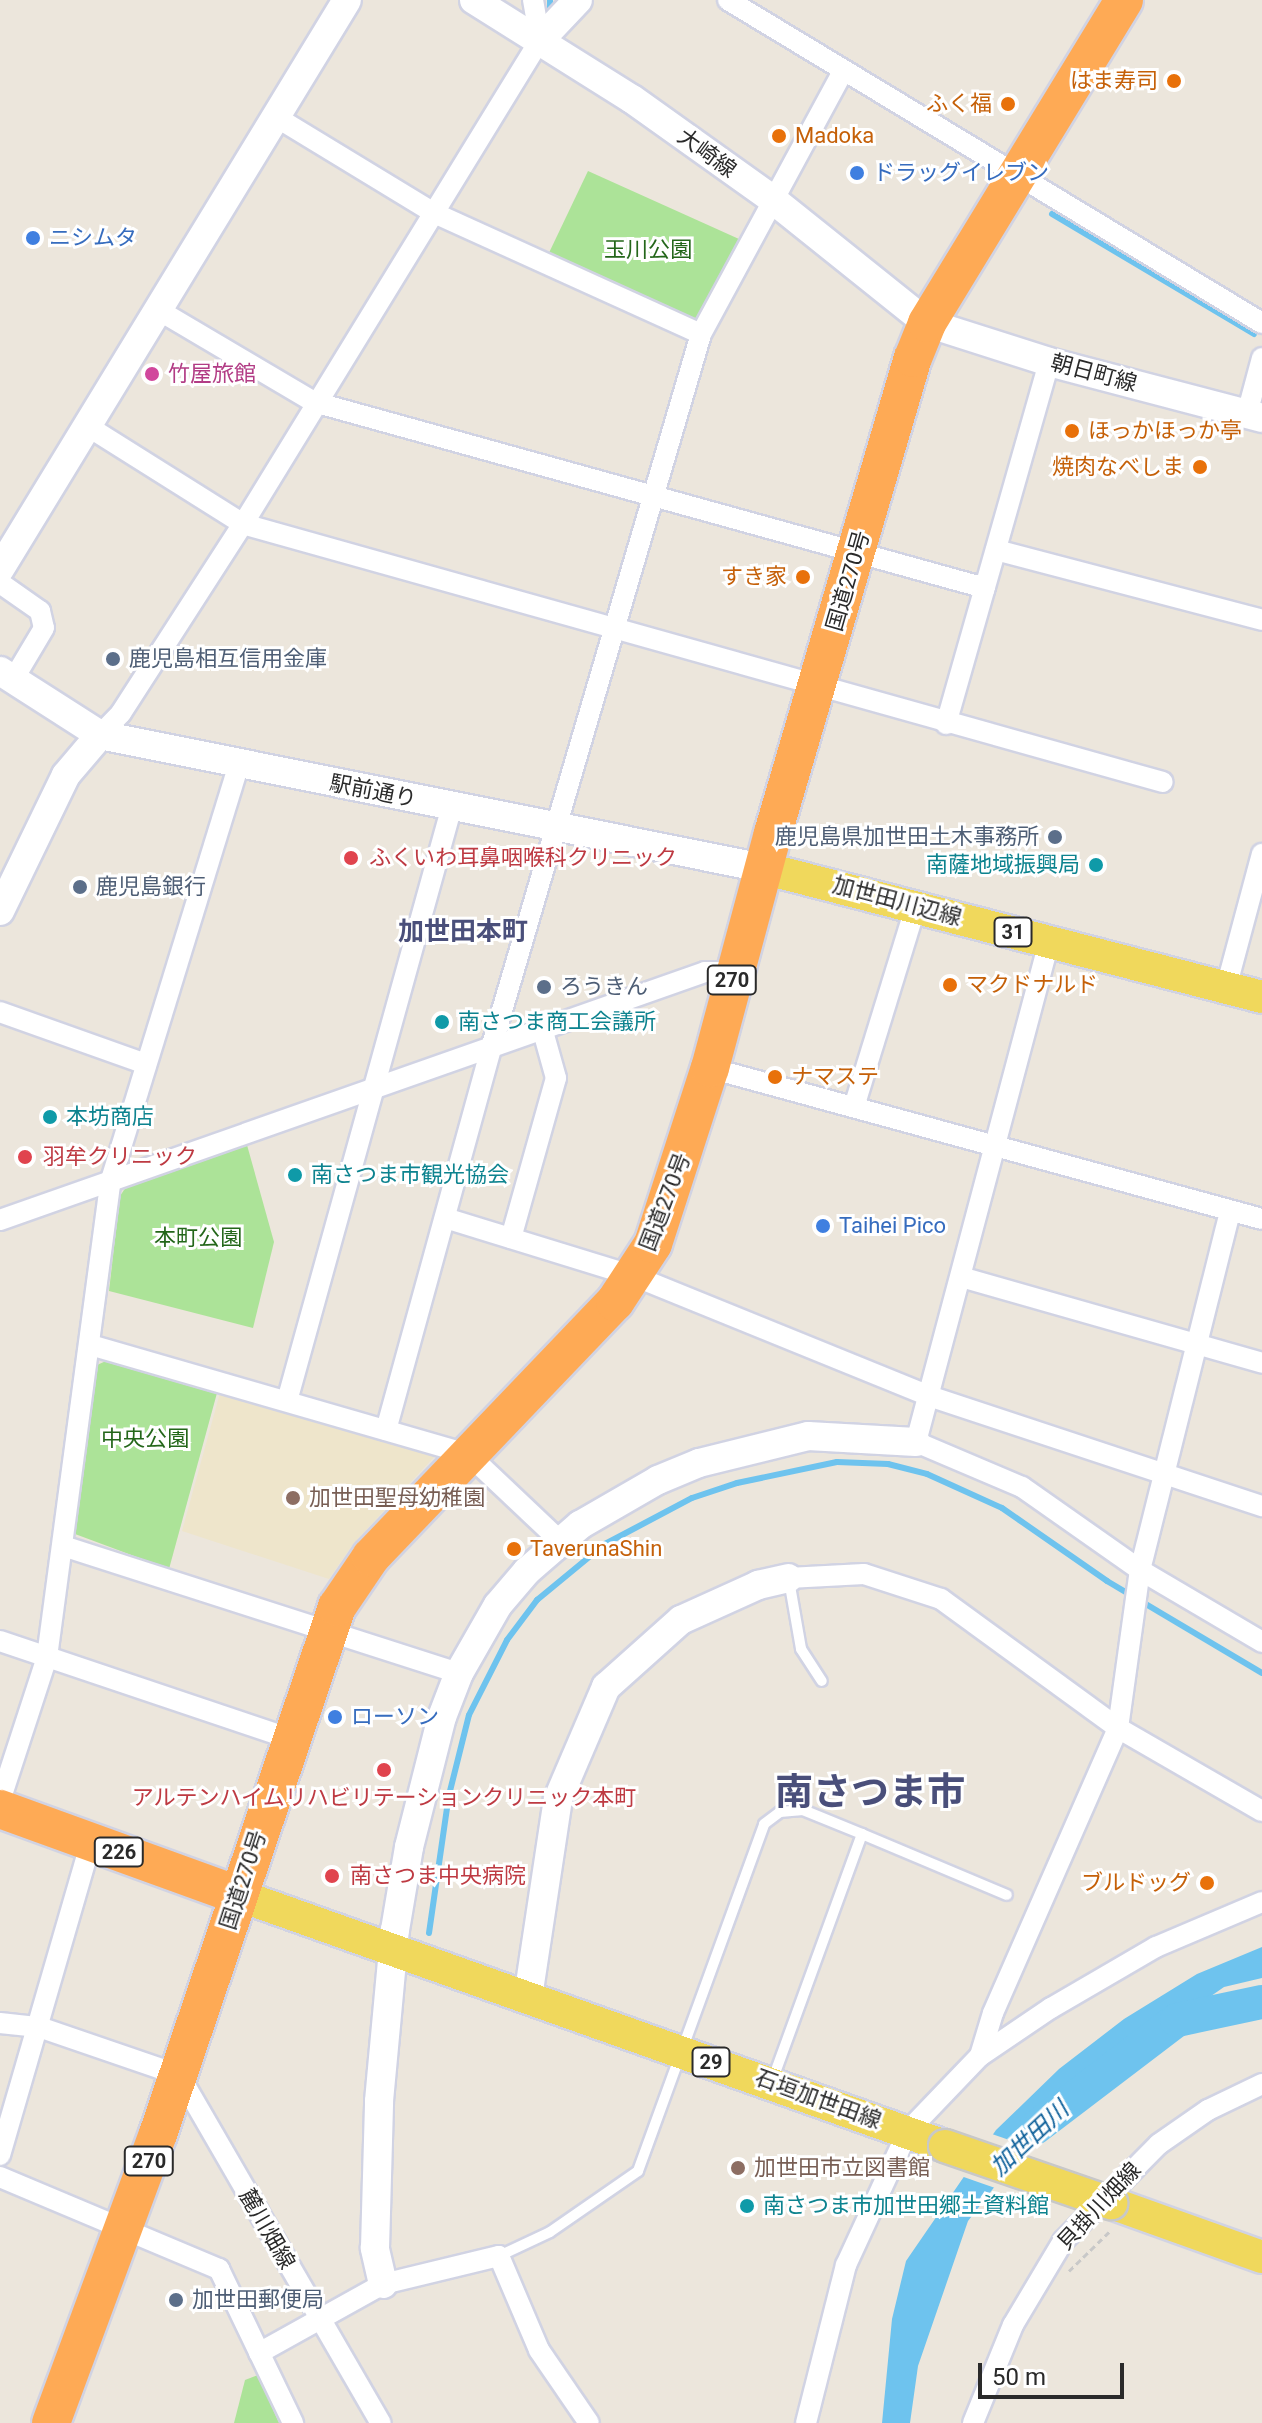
<!DOCTYPE html>
<meta charset="utf-8">
<style>
body{margin:0}
#map{position:relative;width:1262px;height:2423px;overflow:hidden;background:#ece6dc;font-family:Roboto,"Noto Sans JP",sans-serif}
div>[style]{position:absolute}
[style*='--x']{left:calc(var(--x)*1px);top:calc(var(--y)*1px);width:calc(var(--w)*1px);rotate:calc(var(--a)*1deg)}
.education>*{inset:0;background:#eee5cb}
.green>*{inset:0;background:#ace398}
.water>*{inset:0;background:#6ec3ee}
.pier>*{inset:0;background:#ece6dc}
.stream>*{height:6px;margin:-3px;padding:0 3px;transform-origin:3px;border-radius:3px;background:#6ec3ee}
.river>*{height:34px;margin:-17px;padding:0 17px;transform-origin:17px;border-radius:17px;background:#6ec3ee}
.path>*{height:3px;margin-top:-1.5px;transform-origin:0;background:repeating-linear-gradient(90deg,#c8c8c8 0 6px,transparent 0 10px)}
.roads{filter:drop-shadow(2px 0 #d1d3e3) drop-shadow(-2px 0 #d1d3e3) drop-shadow(0 2px #d1d3e3) drop-shadow(0 -2px #d1d3e3)}
.lane>*{height:10px;margin:-5px;padding:0 5px;transform-origin:5px;border-radius:5px;background:#fff}
.street>*{height:20px;margin:-10px;padding:0 10px;transform-origin:10px;border-radius:10px;background:#fff}
.secondary>*{height:28px;margin:-14px;padding:0 14px;transform-origin:14px;border-radius:14px;background:#fff}
.primary>*{height:32px;margin:-16px;padding:0 16px;transform-origin:16px;border-radius:16px;background:#f0d85c}
.highway>*{height:38px;margin:-19px;padding:0 19px;transform-origin:19px;border-radius:19px;background:#feaa55}
.bridges{filter:drop-shadow(2px 0 #c8c8c8) drop-shadow(-2px 0 #c8c8c8) drop-shadow(0 2px #c8c8c8) drop-shadow(0 -2px #c8c8c8)}
.primary-bridge>*{height:32px;margin:-16px;padding:0 16px;transform-origin:16px;border-radius:16px;background:#f0d85c}
.dots>*{width:22px;height:22px;translate:-50% -50%;box-sizing:border-box;border:4px solid #fff;border-radius:50%}
span{translate:-50% -50%;white-space:nowrap;text-align:center;line-height:1.15;-webkit-text-stroke:6px #fff;paint-order:stroke}
.shield-label span{padding:2px 6px;background:#fff;border:2px solid;border-radius:6px;-webkit-text-stroke-width:0}
.shield-label{font-size:20px;color:#2a2a2a;font-weight:700}
.food-label{font-size:22px;color:#c56008}
.right{translate:-100% -50%;text-align:right}
.left{translate:0 -50%;text-align:left}
.street-label{font-size:22px;color:#2a2a2a}
.shop-label{font-size:22px;color:#366cbe}
.park-label{font-size:22px;color:#24671a}
.hotel-label{font-size:22px;color:#b23c85}
.service-label{font-size:22px;color:#4e5e75}
.health-label{font-size:22px;color:#be3a42}
.culture-label{font-size:22px;color:#0d838f}
.education-label{font-size:22px;color:#785e54}
.water-label{font-size:24px;color:#0d609a;font-style:italic}
.quarter-label{font-size:26px;color:#4a4f7a;font-weight:700}
.town-label{font-size:38px;color:#4a4f7a;font-weight:700}
.scale{position:absolute;left:978px;top:2363px;width:146px;height:36px;box-sizing:border-box;border:4px solid #2a2a2a;border-top:0;padding-left:10px;font-size:24px;line-height:28px;white-space:nowrap;color:#2a2a2a;-webkit-text-stroke:6px #fff;paint-order:stroke}
</style>
<div id="map">
<div class="education">
<div style="clip-path:polygon(220px 1393px,436px 1455px,353px 1544px,329px 1579px,182px 1531px)"></div>
</div>
<div class="green">
<div style="clip-path:polygon(588px 171px,739px 239px,699px 318px,687px 320px,547px 257px)"></div>
<div style="clip-path:polygon(247px 1145px,274px 1242px,253px 1328px,109px 1291px,120px 1196px,126px 1187px)"></div>
<div style="clip-path:polygon(106px 1361px,217px 1393px,169px 1569px,75px 1534px,97px 1365px)"></div>
<div style="clip-path:polygon(258px 2375px,279px 2423px,234px 2423px,245px 2380px)"></div>
</div>
<div class="water">
<div style="clip-path:polygon(1262px 1947px,1262px 1978px,1224px 1987px,1096px 2076px,1034px 2136px,968px 2221px,918px 2366px,910px 2423px,882px 2423px,892px 2319px,906px 2261px,996px 2130px,1059px 2069px,1124px 2019px,1197px 1974px)"></div>
</div>
<div class="pier">
<div style="clip-path:polygon(989px 2133px,1030px 2147px,998px 2189px,958px 2175px)"></div>
</div>
<div class="stream">
<div style="--x:550;--y:7;--w:7;--a:-90"></div>
<div style="--x:1052;--y:214;--w:235;--a:30.7"></div>
<div style="--x:429;--y:1933;--w:139;--a:-81.8"></div>
<div style="--x:449;--y:1795;--w:82;--a:-76"></div>
<div style="--x:469;--y:1715;--w:84;--a:-63.1"></div>
<div style="--x:507;--y:1640;--w:50;--a:-53.1"></div>
<div style="--x:537;--y:1600;--w:88;--a:-39.5"></div>
<div style="--x:605;--y:1544;--w:98;--a:-27.9"></div>
<div style="--x:692;--y:1498;--w:47;--a:-18.4"></div>
<div style="--x:737;--y:1483;--w:102;--a:-11.9"></div>
<div style="--x:837;--y:1462;--w:51;--a:2.2"></div>
<div style="--x:888;--y:1464;--w:40;--a:14.4"></div>
<div style="--x:927;--y:1474;--w:82;--a:24.4"></div>
<div style="--x:1002;--y:1508;--w:128;--a:34.8"></div>
<div style="--x:1107;--y:1581;--w:180;--a:30.7"></div>
</div>
<div class="river">
<div style="--x:1035;--y:2128;--w:178;--a:-37.3"></div>
<div style="--x:1177;--y:2020;--w:87;--a:-12"></div>
</div>
<div class="path">
<div style="--x:1069;--y:2271;--w:56;--a:-44.3"></div>
</div>
<div class="roads">
<div class="lane">
<div style="--x:789;--y:1580;--w:70;--a:80.1"></div>
<div style="--x:801;--y:1649;--w:38;--a:57"></div>
<div style="--x:862;--y:1834;--w:157;--a:22.8"></div>
<div style="--x:499;--y:2256;--w:56;--a:-25.2"></div>
<div style="--x:550;--y:2232;--w:107;--a:-34.7"></div>
<div style="--x:638;--y:2171;--w:369;--a:-70"></div>
<div style="--x:764;--y:1824;--w:20;--a:-37"></div>
<div style="--x:780;--y:1812;--w:23;--a:-5"></div>
<div style="--x:803;--y:1810;--w:64;--a:22.1"></div>
<div style="--x:862;--y:1834;--w:263;--a:110"></div>
</div>
<div class="street">
<div style="--x:728;--y:0;--w:624;--a:31.17"></div>
<div style="--x:276;--y:117;--w:183;--a:31.3"></div>
<div style="--x:432;--y:212;--w:295;--a:24.4"></div>
<div style="--x:160;--y:311;--w:179;--a:30.6"></div>
<div style="--x:314;--y:402;--w:696;--a:15.49"></div>
<div style="--x:1247;--y:414;--w:58;--a:-75"></div>
<div style="--x:89;--y:427;--w:182;--a:32.2"></div>
<div style="--x:243;--y:524;--w:955;--a:15.67"></div>
<div style="--x:996;--y:550;--w:275;--a:14.7"></div>
<div style="--x:0;--y:583;--w:49;--a:35"></div>
<div style="--x:40;--y:611;--w:17;--a:77"></div>
<div style="--x:44;--y:628;--w:61;--a:120.8"></div>
<div style="--x:946;--y:724;--w:376;--a:-74.1"></div>
<div style="--x:100;--y:735;--w:30;--a:-46"></div>
<div style="--x:121;--y:713;--w:225;--a:-57.2"></div>
<div style="--x:243;--y:524;--w:568;--a:-58.47"></div>
<div style="--x:540;--y:40;--w:41;--a:-99.9"></div>
<div style="--x:1049;--y:942;--w:517;--a:104.9"></div>
<div style="--x:916;--y:1442;--w:115;--a:23"></div>
<div style="--x:1022;--y:1487;--w:144;--a:35.1"></div>
<div style="--x:1140;--y:1570;--w:142;--a:30.5"></div>
<div style="--x:1226;--y:988;--w:139;--a:-75"></div>
<div style="--x:0;--y:1012;--w:155;--a:19.6"></div>
<div style="--x:710;--y:1068;--w:572;--a:15.3"></div>
<div style="--x:854;--y:1107;--w:210;--a:-72.9"></div>
<div style="--x:445;--y:1218;--w:198;--a:17.1"></div>
<div style="--x:634;--y:1276;--w:318;--a:22.1"></div>
<div style="--x:929;--y:1396;--w:351;--a:18.3"></div>
<div style="--x:0;--y:1220;--w:747;--a:-19.38"></div>
<div style="--x:705;--y:972;--w:29;--a:0"></div>
<div style="--x:511;--y:1238;--w:166;--a:-74.3"></div>
<div style="--x:556;--y:1078;--w:52;--a:-105.6"></div>
<div style="--x:961;--y:1277;--w:313;--a:15.9"></div>
<div style="--x:90;--y:1345;--w:393;--a:16.1"></div>
<div style="--x:468;--y:1454;--w:125;--a:43.4"></div>
<div style="--x:287;--y:1401;--w:617;--a:-74.5"></div>
<div style="--x:386;--y:1430;--w:396;--a:-74.6"></div>
<div style="--x:491;--y:1048;--w:744;--a:-73.61"></div>
<div style="--x:701;--y:334;--w:299;--a:-61.6"></div>
<div style="--x:63;--y:1546;--w:416;--a:17.8"></div>
<div style="--x:788;--y:1578;--w:76;--a:-3"></div>
<div style="--x:864;--y:1574;--w:81;--a:18"></div>
<div style="--x:941;--y:1599;--w:219;--a:36.1"></div>
<div style="--x:1118;--y:1728;--w:166;--a:30"></div>
<div style="--x:0;--y:1641;--w:308;--a:18.6"></div>
<div style="--x:0;--y:1801;--w:151;--a:-71.9"></div>
<div style="--x:47;--y:1657;--w:481;--a:-82.4"></div>
<div style="--x:111;--y:1180;--w:434;--a:-72.9"></div>
<div style="--x:0;--y:2023;--w:39;--a:6"></div>
<div style="--x:39;--y:2027;--w:148;--a:18.9"></div>
<div style="--x:179;--y:2075;--w:402;--a:59.9"></div>
<div style="--x:980;--y:2056;--w:45;--a:-73.2"></div>
<div style="--x:993;--y:2013;--w:311;--a:-66.3"></div>
<div style="--x:1118;--y:1728;--w:160;--a:-82.1"></div>
<div style="--x:1140;--y:1570;--w:370;--a:-75.9"></div>
<div style="--x:0;--y:2155;--w:326;--a:-73.8"></div>
<div style="--x:0;--y:2177;--w:238;--a:22.8"></div>
<div style="--x:219;--y:2269;--w:171;--a:64.3"></div>
<div style="--x:259;--y:2353;--w:142;--a:-29.1"></div>
<div style="--x:383;--y:2284;--w:119;--a:-13.6"></div>
<div style="--x:499;--y:2256;--w:102;--a:66.9"></div>
<div style="--x:539;--y:2350;--w:88;--a:55.6"></div>
<div style="--x:806;--y:2423;--w:163;--a:-75.8"></div>
<div style="--x:846;--y:2265;--w:148;--a:-65.2"></div>
<div style="--x:908;--y:2131;--w:104;--a:-46.2"></div>
<div style="--x:980;--y:2056;--w:86;--a:-34.1"></div>
<div style="--x:1051;--y:2008;--w:121;--a:-30.2"></div>
<div style="--x:1156;--y:1947;--w:115;--a:-23"></div>
<div style="--x:973;--y:2423;--w:106;--a:-67.8"></div>
<div style="--x:1013;--y:2325;--w:98;--a:-59.2"></div>
<div style="--x:1063;--y:2241;--w:136;--a:-45.3"></div>
<div style="--x:1159;--y:2144;--w:60;--a:-34.8"></div>
<div style="--x:1208;--y:2110;--w:60;--a:-25.7"></div>
</div>
<div class="secondary">
<div style="--x:474;--y:0;--w:186;--a:32.1"></div>
<div style="--x:632;--y:99;--w:172;--a:35.5"></div>
<div style="--x:772;--y:199;--w:198;--a:38.7"></div>
<div style="--x:927;--y:323;--w:128;--a:17.7"></div>
<div style="--x:1049;--y:362;--w:220;--a:14.7"></div>
<div style="--x:540;--y:40;--w:55;--a:-46.5"></div>
<div style="--x:0;--y:569;--w:666;--a:-58.62"></div>
<div style="--x:0;--y:671;--w:119;--a:32.6"></div>
<div style="--x:100;--y:735;--w:676;--a:11.34"></div>
<div style="--x:0;--y:911;--w:151;--a:-64.1"></div>
<div style="--x:66;--y:775;--w:52;--a:-49.6"></div>
<div style="--x:528;--y:1997;--w:200;--a:-81.4"></div>
<div style="--x:558;--y:1799;--w:122;--a:-66.8"></div>
<div style="--x:606;--y:1687;--w:101;--a:-41.8"></div>
<div style="--x:681;--y:1620;--w:85;--a:-24.4"></div>
<div style="--x:758;--y:1585;--w:31;--a:-13"></div>
<div style="--x:383;--y:2284;--w:37;--a:-103"></div>
<div style="--x:375;--y:2248;--w:147;--a:-88.4"></div>
<div style="--x:379;--y:2101;--w:172;--a:-84.7"></div>
<div style="--x:395;--y:1930;--w:84;--a:-80.4"></div>
<div style="--x:409;--y:1847;--w:134;--a:-75.8"></div>
<div style="--x:442;--y:1717;--w:47;--a:-68.9"></div>
<div style="--x:459;--y:1673;--w:78;--a:-60.2"></div>
<div style="--x:498;--y:1605;--w:45;--a:-49.5"></div>
<div style="--x:527;--y:1571;--w:70;--a:-41"></div>
<div style="--x:580;--y:1525;--w:90;--a:-30"></div>
<div style="--x:658;--y:1480;--w:44;--a:-22.5"></div>
<div style="--x:699;--y:1463;--w:112;--a:-13.9"></div>
<div style="--x:808;--y:1436;--w:108;--a:3.2"></div>
</div>
<div class="primary">
<div style="--x:763;--y:868;--w:515;--a:14.49"></div>
<div style="--x:238;--y:1895;--w:750;--a:19.55"></div>
<div style="--x:1111;--y:2203;--w:160;--a:19.7"></div>
</div>
<div class="highway">
<div style="--x:0;--y:1809;--w:253;--a:19.9"></div>
<div style="--x:51;--y:2423;--w:308;--a:-69.7"></div>
<div style="--x:158;--y:2134;--w:557;--a:-71.24"></div>
<div style="--x:337;--y:1607;--w:60;--a:-55.8"></div>
<div style="--x:371;--y:1557;--w:353;--a:-46.3"></div>
<div style="--x:615;--y:1302;--w:69;--a:-56.8"></div>
<div style="--x:653;--y:1244;--w:185;--a:-72.1"></div>
<div style="--x:710;--y:1068;--w:243;--a:-75"></div>
<div style="--x:773;--y:833;--w:495;--a:-73.6"></div>
<div style="--x:913;--y:358;--w:38;--a:-68"></div>
<div style="--x:927;--y:323;--w:378;--a:-58.6"></div>
</div>
</div>
<div class="bridges">
<div class="primary-bridge">
<div style="--x:945;--y:2146;--w:176;--a:19"></div>
</div>
</div>
<div class="dots">
<div style="left:1174px;top:81px;background:#e8710a"></div>
<div style="left:1008px;top:104px;background:#e8710a"></div>
<div style="left:779px;top:136px;background:#e8710a"></div>
<div style="left:857px;top:173px;background:#3f7fe0"></div>
<div style="left:33px;top:238px;background:#3f7fe0"></div>
<div style="left:152px;top:374px;background:#d1479c"></div>
<div style="left:1072px;top:431px;background:#e8710a"></div>
<div style="left:1200px;top:467px;background:#e8710a"></div>
<div style="left:803px;top:577px;background:#e8710a"></div>
<div style="left:113px;top:659px;background:#5c6f8a"></div>
<div style="left:1055px;top:837px;background:#5c6f8a"></div>
<div style="left:351px;top:858px;background:#e0444e"></div>
<div style="left:1096px;top:865px;background:#0f9aa8"></div>
<div style="left:80px;top:887px;background:#5c6f8a"></div>
<div style="left:950px;top:985px;background:#e8710a"></div>
<div style="left:544px;top:987px;background:#5c6f8a"></div>
<div style="left:442px;top:1022px;background:#0f9aa8"></div>
<div style="left:775px;top:1077px;background:#e8710a"></div>
<div style="left:50px;top:1117px;background:#0f9aa8"></div>
<div style="left:25px;top:1157px;background:#e0444e"></div>
<div style="left:295px;top:1175px;background:#0f9aa8"></div>
<div style="left:823px;top:1226px;background:#3f7fe0"></div>
<div style="left:293px;top:1498px;background:#8d6e63"></div>
<div style="left:514px;top:1549px;background:#e8710a"></div>
<div style="left:335px;top:1717px;background:#3f7fe0"></div>
<div style="left:384px;top:1770px;background:#e0444e"></div>
<div style="left:332px;top:1876px;background:#e0444e"></div>
<div style="left:1207px;top:1883px;background:#e8710a"></div>
<div style="left:738px;top:2168px;background:#8d6e63"></div>
<div style="left:747px;top:2206px;background:#0f9aa8"></div>
<div style="left:176px;top:2300px;background:#5c6f8a"></div>
</div>
<div class="shield-label">
<span style="left:1013px;top:932px">31</span>
<span style="left:732px;top:980px">270</span>
<span style="left:119px;top:1852px">226</span>
<span style="left:711px;top:2062px">29</span>
<span style="left:149px;top:2161px">270</span>
</div>
<div class="food-label">
<span class="right" style="left:1158px;top:81px">はま寿司</span>
<span class="right" style="left:992px;top:104px">ふく福</span>
<span class="left" style="left:795px;top:136px">Madoka</span>
<span class="left" style="left:1088px;top:431px">ほっかほっか亭</span>
<span class="right" style="left:1184px;top:467px">焼肉なべしま</span>
<span class="right" style="left:787px;top:577px">すき家</span>
<span class="left" style="left:966px;top:985px">マクドナルド</span>
<span class="left" style="left:791px;top:1077px">ナマステ</span>
<span class="left" style="left:530px;top:1549px">TaverunaShin</span>
<span class="right" style="left:1191px;top:1883px">ブルドッグ</span>
</div>
<div class="street-label">
<span style="left:707px;top:153px;rotate:36deg">大崎線</span>
<span style="left:1094px;top:373px;rotate:15deg">朝日町線</span>
<span style="left:848px;top:581px;rotate:-74deg">国道270号</span>
<span style="left:373px;top:791px;rotate:11deg">駅前通り</span>
<span style="left:897px;top:901px;rotate:15deg">加世田川辺線</span>
<span style="left:665px;top:1202px;rotate:-69deg">国道270号</span>
<span style="left:243px;top:1880px;rotate:-72deg">国道270号</span>
<span style="left:818px;top:2099px;rotate:20deg">石垣加世田線</span>
<span style="left:1099px;top:2206px;rotate:-47deg">貝掛川畑線</span>
<span style="left:267px;top:2229px;rotate:60deg">麓川畑線</span>
</div>
<div class="shop-label">
<span class="left" style="left:873px;top:173px">ドラッグイレブン</span>
<span class="left" style="left:49px;top:238px">ニシムタ</span>
<span class="left" style="left:839px;top:1226px">Taihei Pico</span>
<span class="left" style="left:351px;top:1717px">ローソン</span>
</div>
<div class="park-label">
<span style="left:648px;top:250px">玉川公園</span>
<span style="left:198px;top:1238px">本町公園</span>
<span style="left:145px;top:1439px">中央公園</span>
</div>
<div class="hotel-label">
<span class="left" style="left:168px;top:374px">竹屋旅館</span>
</div>
<div class="service-label">
<span class="left" style="left:129px;top:659px">鹿児島相互信用金庫</span>
<span class="right" style="left:1039px;top:837px">鹿児島県加世田土木事務所</span>
<span class="left" style="left:96px;top:887px">鹿児島銀行</span>
<span class="left" style="left:560px;top:987px">ろうきん</span>
<span class="left" style="left:192px;top:2300px">加世田郵便局</span>
</div>
<div class="health-label">
<span class="left" style="left:369px;top:858px">ふくいわ耳鼻咽喉科クリニック</span>
<span class="left" style="left:43px;top:1157px">羽牟クリニック</span>
<span style="left:384px;top:1798px">アルテンハイムリハビリテーションクリニック本町</span>
<span class="left" style="left:350px;top:1876px">南さつま中央病院</span>
</div>
<div class="culture-label">
<span class="right" style="left:1080px;top:865px">南薩地域振興局</span>
<span class="left" style="left:458px;top:1022px">南さつま商工会議所</span>
<span class="left" style="left:66px;top:1117px">本坊商店</span>
<span class="left" style="left:311px;top:1175px">南さつま市観光協会</span>
<span class="left" style="left:763px;top:2206px">南さつま市加世田郷土資料館</span>
</div>
<div class="education-label">
<span class="left" style="left:309px;top:1498px">加世田聖母幼稚園</span>
<span class="left" style="left:754px;top:2168px">加世田市立図書館</span>
</div>
<div class="water-label">
<span style="left:1030px;top:2139px;rotate:-43deg">加世田川</span>
</div>
<div class="quarter-label">
<span style="left:463px;top:932px">加世田本町</span>
</div>
<div class="town-label">
<span style="left:870px;top:1793px">南さつま市</span>
</div>
<div class="scale">50 m</div>
</div>
